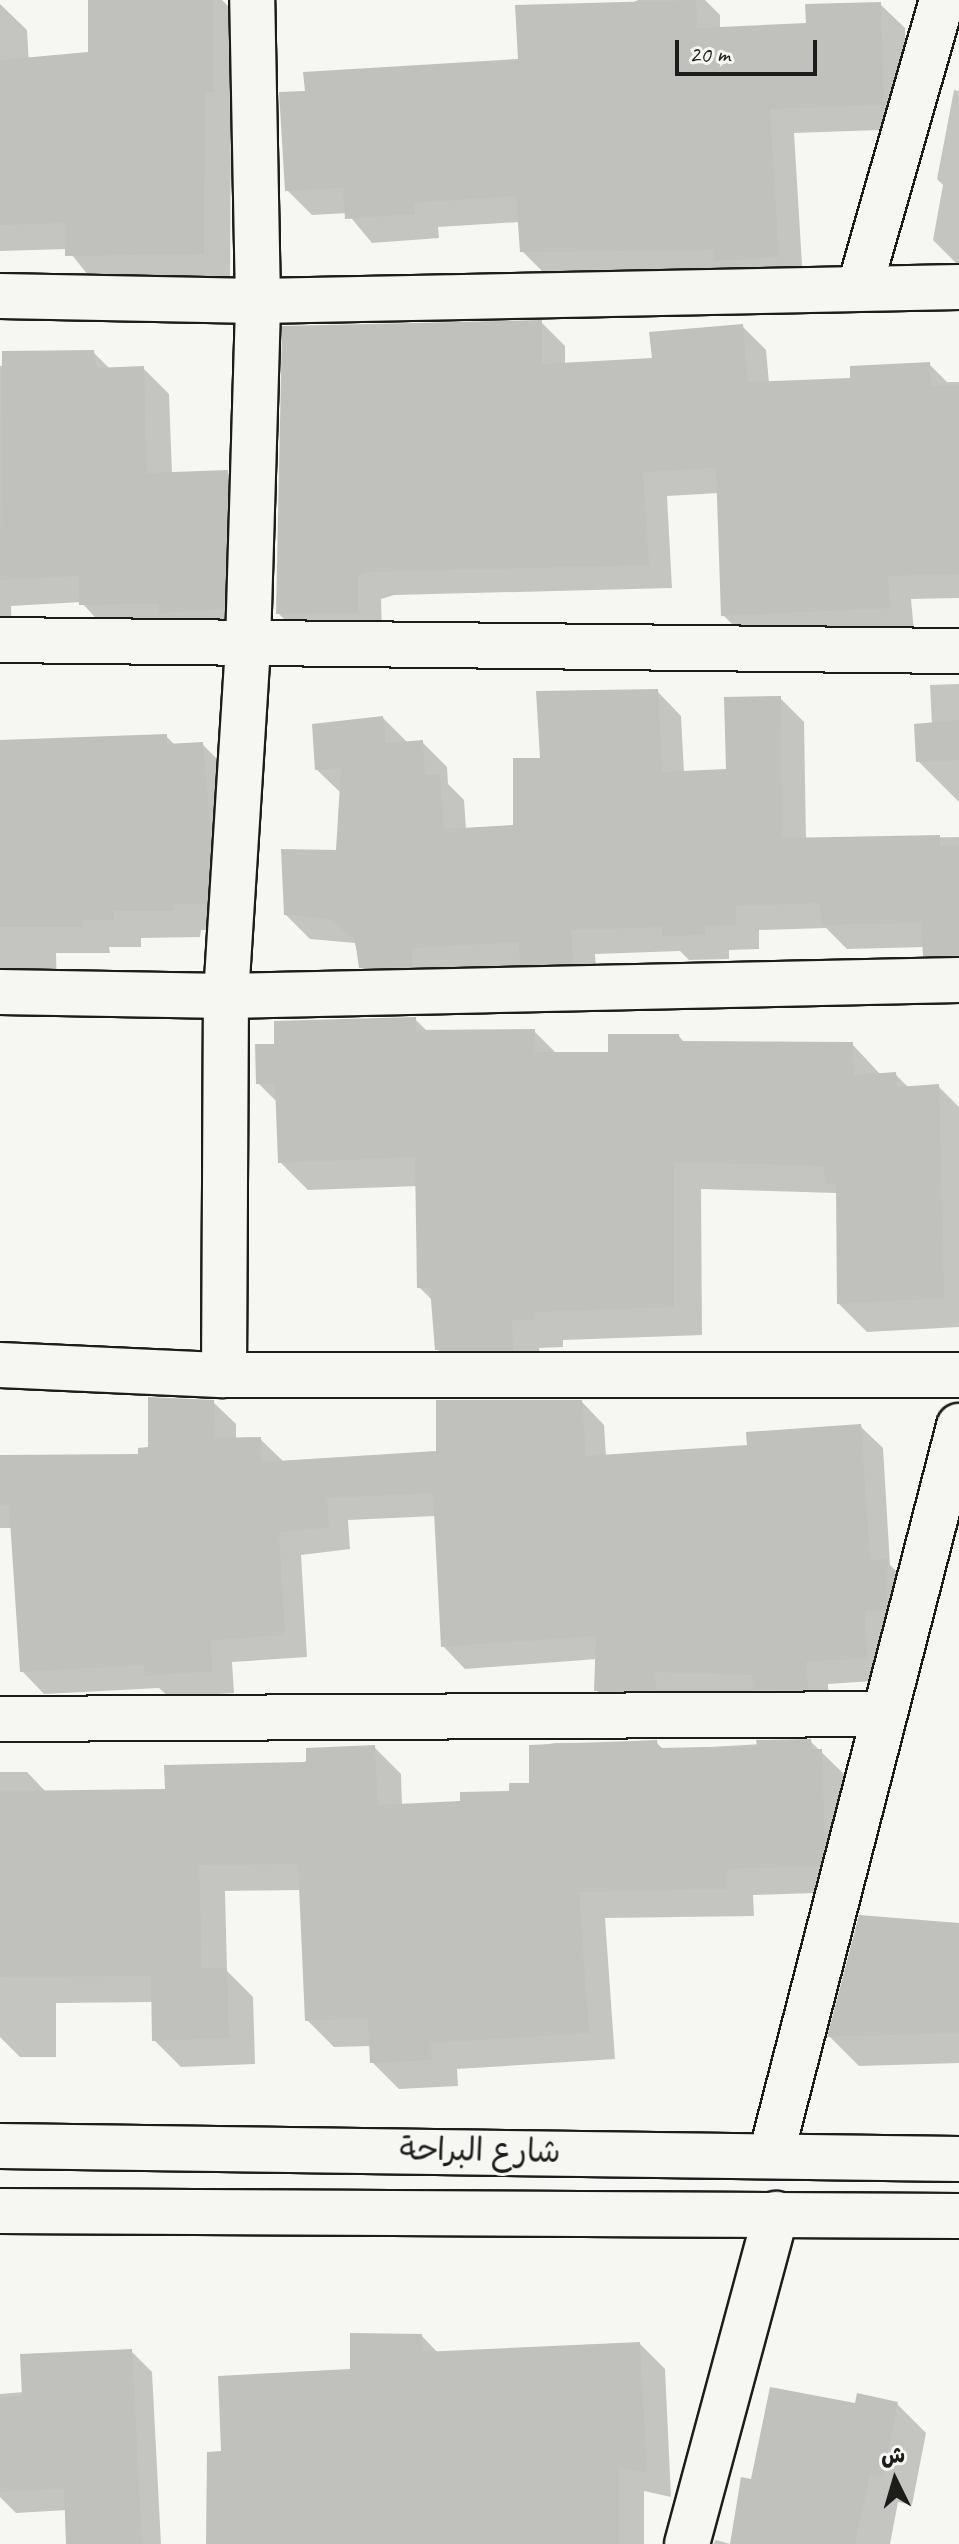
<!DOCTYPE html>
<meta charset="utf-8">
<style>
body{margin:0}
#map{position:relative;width:959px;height:2544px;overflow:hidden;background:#f6f6f2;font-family:Caveat,"Playpen Sans Arabic",sans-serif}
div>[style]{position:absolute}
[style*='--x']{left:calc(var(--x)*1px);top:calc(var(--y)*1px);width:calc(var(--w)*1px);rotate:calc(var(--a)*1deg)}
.shadow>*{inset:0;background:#0003}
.building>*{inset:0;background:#c0c0bd}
.roads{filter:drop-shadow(2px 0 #1c1c1c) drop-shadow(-2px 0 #1c1c1c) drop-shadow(0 2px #1c1c1c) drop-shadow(0 -2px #1c1c1c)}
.street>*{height:44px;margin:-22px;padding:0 22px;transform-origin:22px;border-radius:22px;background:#f6f6f2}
.secondary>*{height:44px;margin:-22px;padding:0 22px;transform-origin:22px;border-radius:22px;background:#f6f6f2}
span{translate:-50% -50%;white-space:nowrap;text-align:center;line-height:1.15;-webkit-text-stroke:6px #f6f6f2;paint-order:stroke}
.street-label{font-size:32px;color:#1c1c1c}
.north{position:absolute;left:855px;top:2440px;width:80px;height:80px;-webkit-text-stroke:6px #f6f6f2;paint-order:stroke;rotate:355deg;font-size:22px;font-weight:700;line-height:32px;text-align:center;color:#1c1c1c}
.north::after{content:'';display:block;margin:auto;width:28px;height:36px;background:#1c1c1c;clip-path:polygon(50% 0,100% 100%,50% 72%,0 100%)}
.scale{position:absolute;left:675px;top:40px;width:142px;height:36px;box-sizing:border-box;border:4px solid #1c1c1c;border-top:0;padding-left:10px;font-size:24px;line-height:28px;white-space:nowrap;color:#1c1c1c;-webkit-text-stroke:6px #f6f6f2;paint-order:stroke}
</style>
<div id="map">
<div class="shadow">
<div style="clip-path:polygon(90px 0,222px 0,238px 16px,238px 117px,231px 117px,230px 280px,93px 281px,67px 249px,0 251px,0 4px,27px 30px,35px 172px,90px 54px)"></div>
<div style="clip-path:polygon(638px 0,705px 0,720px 15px,720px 29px,808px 25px,880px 4px,905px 28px,908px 129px,794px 133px,803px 281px,547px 276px,522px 251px,520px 222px,438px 227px,439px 238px,372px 243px,347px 213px,312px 215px,287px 190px,307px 92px,520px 61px)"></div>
<div style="clip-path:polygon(954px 90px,959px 91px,959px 266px,933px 240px,943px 185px,937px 179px)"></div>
<div style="clip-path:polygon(541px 322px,565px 346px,565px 365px,654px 360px,742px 326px,766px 350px,769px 383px,852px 380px,929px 364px,947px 382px,959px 382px,959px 598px,911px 599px,914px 632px,747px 639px,723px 615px,719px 493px,667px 496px,672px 588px,394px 595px,381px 599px,382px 637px,302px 637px,278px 613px)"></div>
<div style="clip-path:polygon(93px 352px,111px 370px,143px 368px,169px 394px,172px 474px,227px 472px,253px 498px,249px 634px,107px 630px,81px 602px,11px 606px,12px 642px,0 642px,0 366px)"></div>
<div style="clip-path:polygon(959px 684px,959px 802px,918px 761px,932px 725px,930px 685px)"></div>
<div style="clip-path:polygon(657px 691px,681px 716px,684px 773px,728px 771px,780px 698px,804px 722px,806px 840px,959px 837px,959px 980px,950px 980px,925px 955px,925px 947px,847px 949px,826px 928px,759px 930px,759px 949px,729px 950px,729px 959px,689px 960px,680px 951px,595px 954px,597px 987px,547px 988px,526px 967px,436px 972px,386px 992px,361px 967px,355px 943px,310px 939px,286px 915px,338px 852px,342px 794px,317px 770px,383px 718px,408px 743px,422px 742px,447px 767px,448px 784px,464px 800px,466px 829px,515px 827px,542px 760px)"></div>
<div style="clip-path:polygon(166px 736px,175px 745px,202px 744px,229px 771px,233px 930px,201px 930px,200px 937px,141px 938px,141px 947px,109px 947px,110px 953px,56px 953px,57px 994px,0 997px,0 741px)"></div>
<div style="clip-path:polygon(415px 1019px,428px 1032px,534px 1031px,557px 1054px,610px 1054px,679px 1036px,685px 1043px,852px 1044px,881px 1075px,895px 1074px,909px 1088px,938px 1086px,959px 1107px,959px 1327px,867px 1332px,839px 1304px,837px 1193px,701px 1189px,702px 1335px,563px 1340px,563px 1347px,539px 1348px,541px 1378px,465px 1378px,437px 1349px,433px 1301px,419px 1287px,418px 1186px,308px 1190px,280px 1162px,278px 1103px,258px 1083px,276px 1046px)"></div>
<div style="clip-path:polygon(213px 1402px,236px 1424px,236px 1439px,260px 1439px,283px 1461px,438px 1452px,582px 1402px,604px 1425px,606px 1457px,749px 1447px,860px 1426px,883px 1448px,890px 1565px,909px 1584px,889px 1680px,828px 1684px,829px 1711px,619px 1712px,596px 1690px,597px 1659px,465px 1669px,443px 1646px,436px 1516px,348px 1520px,350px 1549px,301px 1555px,307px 1657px,232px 1662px,234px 1693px,169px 1697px,159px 1688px,44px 1694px,22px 1671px,12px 1528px,0 1528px,0 1456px,140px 1456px)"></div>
<div style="clip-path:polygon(810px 1741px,848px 1778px,846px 1892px,753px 1895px,754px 1916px,605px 1918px,615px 2059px,457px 2069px,458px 2086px,399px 2089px,372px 2062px,371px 2046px,334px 2047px,307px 2020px,301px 1890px,225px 1891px,227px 1971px,253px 1997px,255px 2064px,181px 2067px,154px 2040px,153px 2002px,56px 2003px,56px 2057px,20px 2057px,0 2037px,0 1772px,27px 1772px,47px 1793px,167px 1791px,374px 1747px,401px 1774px,402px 1806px,462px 1803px,531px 1785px,531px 1747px,555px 1743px,656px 1742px,664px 1750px)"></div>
<div style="clip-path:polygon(959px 1925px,959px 2063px,859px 2066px,829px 2036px)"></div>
<div style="clip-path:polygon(422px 2336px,439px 2354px,640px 2344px,665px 2369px,671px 2497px,644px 2491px,644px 2544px,208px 2544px,224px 2453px,352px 2371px)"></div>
<div style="clip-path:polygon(131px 2351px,152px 2372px,161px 2544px,68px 2544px,67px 2510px,16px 2513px,0 2497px,0 2394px,24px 2392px)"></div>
<div style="clip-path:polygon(897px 2404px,926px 2433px,912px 2505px,898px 2502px,890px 2544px,732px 2544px,753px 2482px,857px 2406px)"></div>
<div style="clip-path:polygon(716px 2540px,730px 2544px,713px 2544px)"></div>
</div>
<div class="building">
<div style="clip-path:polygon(88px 0,213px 0,213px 92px,205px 92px,204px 254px,65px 256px,65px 223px,0 225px,0 60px,88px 52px)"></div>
<div style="clip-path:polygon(696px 0,697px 28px,806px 23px,805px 4px,881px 2px,884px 105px,770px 109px,779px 257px,714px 261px,713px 250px,520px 252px,516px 196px,414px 203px,415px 214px,345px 219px,343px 188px,285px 191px,279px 92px,305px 91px,303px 72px,518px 59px,515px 5px)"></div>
<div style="clip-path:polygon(542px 320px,542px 364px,652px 358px,649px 332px,743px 324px,748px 382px,850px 378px,850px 366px,930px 362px,931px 386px,959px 385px,959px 574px,888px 576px,891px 608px,721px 616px,716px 468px,643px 472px,649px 565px,369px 572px,358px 575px,358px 613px,276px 614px,282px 326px)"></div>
<div style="clip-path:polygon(94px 350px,96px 368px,144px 366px,147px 473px,228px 470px,224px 609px,159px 613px,159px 604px,79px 605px,78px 576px,0 580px,2px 351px)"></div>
<div style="clip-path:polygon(658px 689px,662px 772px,726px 769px,724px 697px,781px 696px,782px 838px,940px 835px,940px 846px,959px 845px,959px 955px,923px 956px,921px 923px,821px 925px,820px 903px,736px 906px,736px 925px,705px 926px,705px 935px,662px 936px,662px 927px,571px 930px,573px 963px,520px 965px,519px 942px,412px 948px,413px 967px,359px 968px,355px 940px,329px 919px,284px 915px,281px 849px,336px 850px,341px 768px,315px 770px,312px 724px,383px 716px,386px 743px,423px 740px,425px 775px,440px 774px,444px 829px,513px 825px,513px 758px,540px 758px,536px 691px)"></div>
<div style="clip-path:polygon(959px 720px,959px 760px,916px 762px,914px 724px)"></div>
<div style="clip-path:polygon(167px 734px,167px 744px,203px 742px,211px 837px,207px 904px,174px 904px,174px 911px,114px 911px,114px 920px,83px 920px,83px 927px,0 927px,0 740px)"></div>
<div style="clip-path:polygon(416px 1017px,416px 1030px,535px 1029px,535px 1052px,608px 1052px,608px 1034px,679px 1034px,679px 1041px,853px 1042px,854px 1075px,896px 1072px,897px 1087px,939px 1084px,944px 1298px,837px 1304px,836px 1184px,825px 1184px,824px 1166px,674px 1162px,674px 1307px,535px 1312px,535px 1320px,512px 1320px,513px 1350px,435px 1350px,430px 1288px,417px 1288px,415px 1157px,278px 1163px,275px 1084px,256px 1084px,255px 1044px,274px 1044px,274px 1021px)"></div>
<div style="clip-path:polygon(148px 1397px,214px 1400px,215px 1438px,261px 1437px,262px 1462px,436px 1451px,436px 1400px,582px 1400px,586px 1456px,747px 1445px,746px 1432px,861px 1424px,870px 1560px,888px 1559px,886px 1610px,865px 1611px,867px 1658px,806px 1662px,808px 1689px,753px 1690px,752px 1675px,655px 1672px,656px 1690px,594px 1691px,596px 1636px,441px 1647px,433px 1493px,327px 1498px,329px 1527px,279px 1533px,285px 1635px,211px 1640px,212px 1671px,144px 1676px,144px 1665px,20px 1672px,9px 1505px,0 1506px,0 1455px,138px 1454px,138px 1448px,148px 1447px)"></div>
<div style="clip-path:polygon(811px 1739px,812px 1749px,822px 1749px,825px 1846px,820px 1866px,727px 1869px,727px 1889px,579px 1892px,589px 2033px,431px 2043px,432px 2060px,370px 2063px,368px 2018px,305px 2021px,298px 1864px,199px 1865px,202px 1968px,227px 1968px,229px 2038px,152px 2041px,151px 1976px,0 1977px,0 1791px,165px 1789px,164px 1765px,306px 1762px,306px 1748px,375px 1745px,378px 1805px,460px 1801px,460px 1792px,509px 1791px,509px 1783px,529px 1783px,529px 1745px,657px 1740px,658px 1748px,757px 1746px,756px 1740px)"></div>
<div style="clip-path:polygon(859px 1915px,959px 1923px,959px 2033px,827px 2037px)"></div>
<div style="clip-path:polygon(350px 2333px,422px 2334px,422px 2352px,640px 2342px,647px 2473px,619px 2467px,619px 2544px,206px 2544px,207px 2452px,221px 2451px,218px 2376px,350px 2369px)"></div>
<div style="clip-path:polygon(132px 2349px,142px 2544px,66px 2544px,64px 2489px,0 2492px,0 2398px,22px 2396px,20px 2354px)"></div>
<div style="clip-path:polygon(770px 2387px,855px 2403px,857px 2393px,898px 2402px,883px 2477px,870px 2474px,855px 2544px,730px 2544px,741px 2477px,751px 2479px)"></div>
</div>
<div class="roads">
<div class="street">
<div style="--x:860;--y:286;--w:298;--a:-74"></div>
<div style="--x:0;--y:296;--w:258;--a:1.1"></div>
<div style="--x:258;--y:301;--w:701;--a:-1.14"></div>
<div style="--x:0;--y:640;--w:959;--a:0.66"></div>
<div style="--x:0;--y:992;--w:226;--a:1"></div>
<div style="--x:226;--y:996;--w:733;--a:-1.25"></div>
<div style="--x:0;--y:1365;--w:224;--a:2.6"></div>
<div style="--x:224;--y:1375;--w:735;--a:0"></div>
<div style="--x:224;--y:1375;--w:379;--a:-89.7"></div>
<div style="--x:226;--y:996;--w:353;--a:-86.4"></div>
<div style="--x:248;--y:644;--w:343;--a:-88.3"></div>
<div style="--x:258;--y:301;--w:301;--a:-91.1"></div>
<div style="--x:0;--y:1719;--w:884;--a:-0.32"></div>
<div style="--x:771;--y:2155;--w:753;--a:-75.54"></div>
<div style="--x:687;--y:2544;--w:342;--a:-74.9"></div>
</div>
<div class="secondary">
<div style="--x:0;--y:2146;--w:959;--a:0.78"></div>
<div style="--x:0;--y:2211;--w:959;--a:0.3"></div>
</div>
</div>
<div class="street-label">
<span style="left:480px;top:2151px;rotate:1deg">شارع البراحة</span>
</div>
<div class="north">ش</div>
<div class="scale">20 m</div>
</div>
